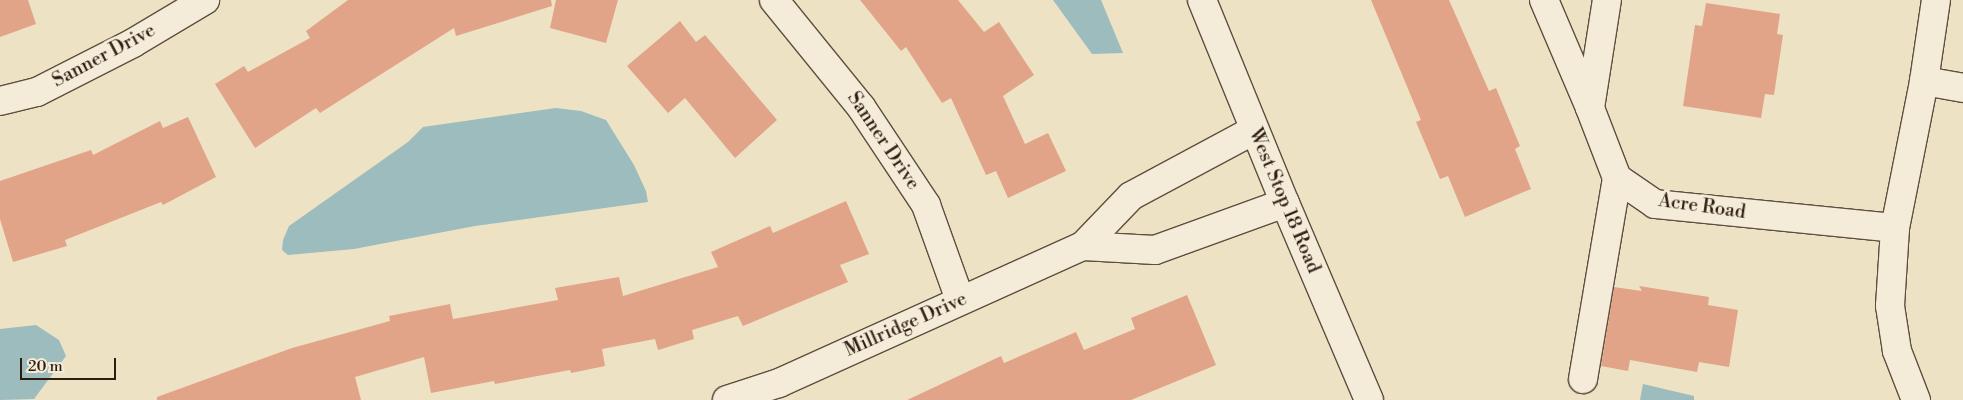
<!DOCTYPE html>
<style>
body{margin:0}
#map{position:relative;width:1963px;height:400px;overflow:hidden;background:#eee2c5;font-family:"Libre Bodoni",serif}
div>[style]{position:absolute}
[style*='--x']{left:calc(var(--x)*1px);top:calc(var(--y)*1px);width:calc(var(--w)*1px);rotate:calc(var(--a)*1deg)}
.water>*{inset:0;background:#9dbcbe}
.building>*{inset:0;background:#e1a488}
.roads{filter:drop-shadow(1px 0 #5e4e3e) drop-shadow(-1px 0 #5e4e3e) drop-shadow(0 1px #5e4e3e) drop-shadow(0 -1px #5e4e3e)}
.minor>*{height:28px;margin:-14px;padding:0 14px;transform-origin:14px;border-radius:14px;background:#f4ecd9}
span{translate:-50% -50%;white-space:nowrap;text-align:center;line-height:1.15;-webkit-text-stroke:5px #f4ecd9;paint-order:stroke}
.street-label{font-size:19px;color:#2e1c11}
.scale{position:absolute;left:20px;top:358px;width:96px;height:22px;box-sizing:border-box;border:2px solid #2e1c11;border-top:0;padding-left:6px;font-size:15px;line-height:18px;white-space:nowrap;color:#2e1c11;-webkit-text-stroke:4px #f4ecd9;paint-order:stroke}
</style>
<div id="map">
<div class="water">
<div style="clip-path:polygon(1053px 0,1101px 0,1123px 53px,1092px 54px)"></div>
<div style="clip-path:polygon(556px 108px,581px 111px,606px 120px,634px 165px,646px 191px,648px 202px,475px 226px,354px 249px,288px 255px,282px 250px,283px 240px,289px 226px,408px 142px,423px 127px)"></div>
<div style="clip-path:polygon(36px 325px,59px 340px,66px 356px,34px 399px,0 400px,0 329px)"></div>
<div style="clip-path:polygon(1643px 384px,1694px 396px,1694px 400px,1640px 400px)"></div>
</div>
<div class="building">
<div style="clip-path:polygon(0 0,28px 0,36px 24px,0 37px)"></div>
<div style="clip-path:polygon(348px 0,551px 0,552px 6px,456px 36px,454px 28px,320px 113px,316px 108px,255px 148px,215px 84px,244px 66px,248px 72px,310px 38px,306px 31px)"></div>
<div style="clip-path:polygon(556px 0,618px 0,606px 43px,550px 28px)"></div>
<div style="clip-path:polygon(860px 0,958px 0,984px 32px,999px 22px,1034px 75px,1003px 96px,1025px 144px,1048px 133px,1066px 171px,1008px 198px,996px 171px,986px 175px,951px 98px,942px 103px,906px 47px,901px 51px)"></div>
<div style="clip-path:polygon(1371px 0,1449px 0,1489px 91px,1496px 88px,1520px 146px,1515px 149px,1531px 189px,1465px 217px,1448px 176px,1440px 179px,1416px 122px,1421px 120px)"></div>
<div style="clip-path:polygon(1706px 3px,1780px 14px,1777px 34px,1783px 35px,1774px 95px,1765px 94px,1761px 118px,1683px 106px,1695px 25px,1702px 26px)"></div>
<div style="clip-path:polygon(680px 21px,696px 42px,705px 35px,777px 120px,735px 158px,685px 98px,668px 113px,627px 66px)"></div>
<div style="clip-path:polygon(188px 117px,216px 177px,163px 205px,161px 202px,65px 240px,67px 246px,13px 262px,0 219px,0 181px,91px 150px,93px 155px,160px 121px,163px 128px)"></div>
<div style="clip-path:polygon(846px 201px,869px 254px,840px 265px,848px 282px,743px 326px,738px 316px,692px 330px,694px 339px,658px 350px,655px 339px,602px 349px,605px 366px,571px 373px,570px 370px,495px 384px,494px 381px,431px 393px,424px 357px,355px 377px,361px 400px,157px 400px,157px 397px,292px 348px,390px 321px,389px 316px,450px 304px,453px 319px,558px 300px,555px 288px,619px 277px,623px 296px,718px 267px,711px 252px,770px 226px,773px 233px)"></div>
<div style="clip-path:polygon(1639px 286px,1709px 297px,1708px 305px,1738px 310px,1729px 367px,1699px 362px,1697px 372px,1630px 360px,1628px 371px,1601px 366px,1614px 287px,1642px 291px)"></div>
<div style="clip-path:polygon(1187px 295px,1216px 365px,1131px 400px,907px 400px,1001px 356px,1004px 363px,1076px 332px,1084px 350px,1135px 329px,1131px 318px)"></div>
</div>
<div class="roads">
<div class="minor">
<div style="--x:774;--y:0;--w:138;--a:50.9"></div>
<div style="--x:861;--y:107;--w:118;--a:56.4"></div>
<div style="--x:926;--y:205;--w:101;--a:70.3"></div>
<div style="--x:1202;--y:0;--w:219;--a:67.8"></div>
<div style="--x:1285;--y:203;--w:214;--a:66.9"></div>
<div style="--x:1544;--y:0;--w:117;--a:66.9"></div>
<div style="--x:1590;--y:108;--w:75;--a:68.9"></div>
<div style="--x:1617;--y:178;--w:46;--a:34.4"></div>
<div style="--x:1655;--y:204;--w:241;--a:5.7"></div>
<div style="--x:1924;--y:81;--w:40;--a:10"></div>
<div style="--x:0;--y:101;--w:38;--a:-14"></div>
<div style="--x:37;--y:92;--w:108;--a:-27"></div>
<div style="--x:133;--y:43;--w:84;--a:-30.8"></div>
<div style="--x:1590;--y:108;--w:109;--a:-81.1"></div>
<div style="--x:1083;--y:246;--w:72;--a:3.2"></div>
<div style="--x:1155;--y:250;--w:138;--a:-19.9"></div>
<div style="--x:1583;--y:379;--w:204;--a:-80.4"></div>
<div style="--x:727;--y:400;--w:55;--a:-18.1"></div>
<div style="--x:779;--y:383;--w:333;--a:-24.3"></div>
<div style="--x:1083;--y:246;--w:69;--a:-46.2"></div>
<div style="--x:1131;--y:196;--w:140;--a:-28.2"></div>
<div style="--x:1916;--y:400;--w:53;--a:-111.2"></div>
<div style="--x:1897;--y:351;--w:46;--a:-98.8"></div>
<div style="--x:1890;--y:306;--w:78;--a:-86.3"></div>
<div style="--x:1895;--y:228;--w:150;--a:-78.8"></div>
<div style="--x:1924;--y:81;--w:82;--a:-81.6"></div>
</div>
</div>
<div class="street-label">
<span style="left:104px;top:56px;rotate:-28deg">Sanner Drive</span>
<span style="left:883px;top:141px;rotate:56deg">Sanner Drive</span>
<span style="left:1284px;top:201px;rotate:67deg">West Stop 18 Road</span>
<span style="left:1702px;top:207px;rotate:8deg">Acre Road</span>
<span style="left:906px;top:325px;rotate:-24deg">Millridge Drive</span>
</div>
<div class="scale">20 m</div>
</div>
